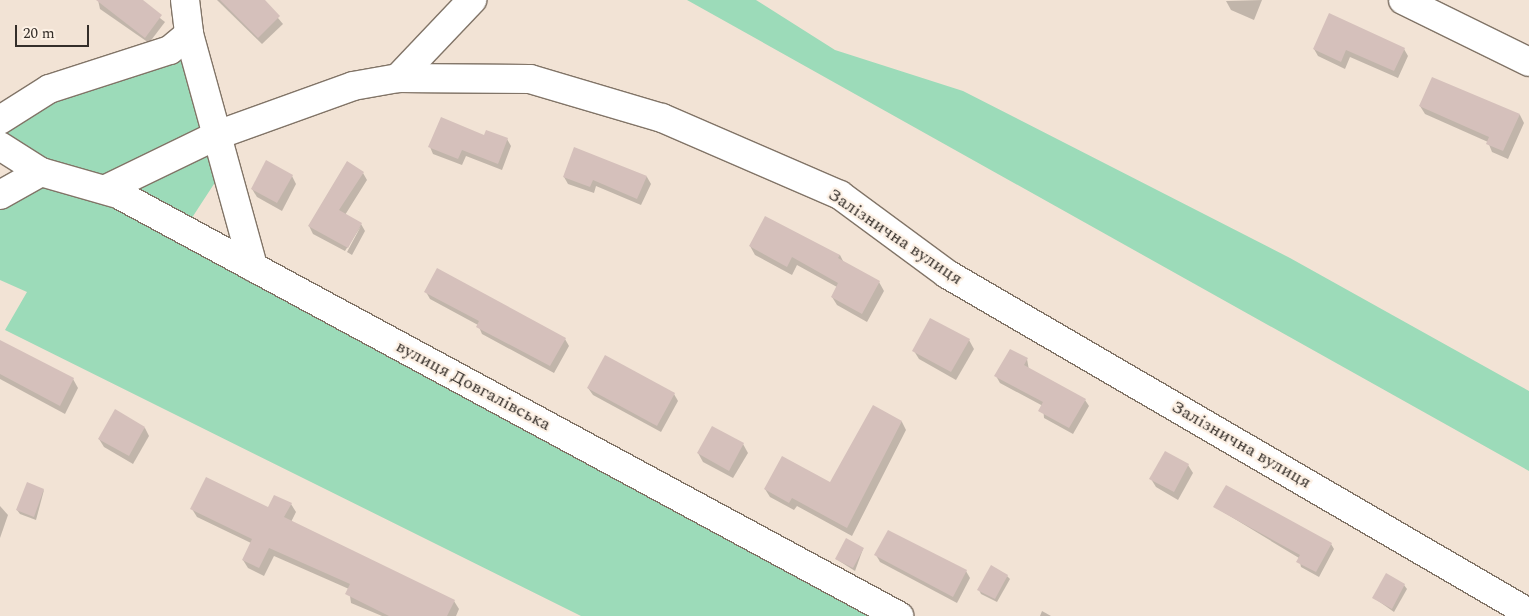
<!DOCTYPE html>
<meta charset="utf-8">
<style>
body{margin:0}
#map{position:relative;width:1529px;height:616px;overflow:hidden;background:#f2e3d5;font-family:Spectral,serif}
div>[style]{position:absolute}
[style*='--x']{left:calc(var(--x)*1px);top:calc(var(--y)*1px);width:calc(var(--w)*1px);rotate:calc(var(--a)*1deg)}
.green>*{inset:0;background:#9cdbb9}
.shadow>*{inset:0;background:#0003}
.building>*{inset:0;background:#d5c0bb}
.roads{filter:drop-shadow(1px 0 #817467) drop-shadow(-1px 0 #817467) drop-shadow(0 1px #817467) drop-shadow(0 -1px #817467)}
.minor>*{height:28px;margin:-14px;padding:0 14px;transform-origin:14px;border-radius:14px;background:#fff}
span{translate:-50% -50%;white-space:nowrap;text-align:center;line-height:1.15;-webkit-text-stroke:4.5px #fdf1e5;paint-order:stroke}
.street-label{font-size:18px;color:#342e29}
.scale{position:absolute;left:15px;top:25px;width:74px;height:22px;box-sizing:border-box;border:2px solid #342e29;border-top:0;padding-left:6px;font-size:15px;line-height:18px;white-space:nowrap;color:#342e29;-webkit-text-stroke:4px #fdf1e5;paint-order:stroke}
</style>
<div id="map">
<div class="green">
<div style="clip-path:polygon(687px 0,756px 0,835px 50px,963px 91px,1290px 258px,1509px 380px,1529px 391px,1529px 471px)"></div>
<div style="clip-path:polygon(189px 34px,227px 164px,184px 230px,899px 616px,581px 616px,5px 330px,27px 292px,0 280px,0 195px,41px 172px,0 146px,0 123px)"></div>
</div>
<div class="shadow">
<div style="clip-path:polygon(98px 0,137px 0,165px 22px,149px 43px,100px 9px)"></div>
<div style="clip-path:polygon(217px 0,263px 0,283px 24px,262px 44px)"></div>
<div style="clip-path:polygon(1262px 0,1254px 20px,1231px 10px,1226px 1px)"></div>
<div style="clip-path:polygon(1314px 49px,1404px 49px,1408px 56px,1398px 78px,1350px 57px,1345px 69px,1318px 56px)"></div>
<div style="clip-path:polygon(1420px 106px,1520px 115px,1524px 123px,1508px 159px,1492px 152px,1488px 142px,1425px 114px)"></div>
<div style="clip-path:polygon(485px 137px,507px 139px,511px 146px,502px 170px,466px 156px,462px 165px,433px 154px,430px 147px)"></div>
<div style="clip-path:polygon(363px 173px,367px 180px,345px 215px,361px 224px,365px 231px,352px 255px,347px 252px,361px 226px,345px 251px,313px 234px,309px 226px)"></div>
<div style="clip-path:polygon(292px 176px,296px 184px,282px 211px,257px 197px,252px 189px)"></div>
<div style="clip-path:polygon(564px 177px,647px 177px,651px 184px,641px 205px,596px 186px,594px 193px,568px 184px)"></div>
<div style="clip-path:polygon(750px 246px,840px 255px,844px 263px,879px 282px,884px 291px,867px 322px,837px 305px,832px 297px,837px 287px,797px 265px,792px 275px,755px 255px)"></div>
<div style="clip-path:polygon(426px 292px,565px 339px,569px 346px,554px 373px,482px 334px,478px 325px,430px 299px)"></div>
<div style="clip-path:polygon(969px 340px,974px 349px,956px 380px,919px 359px,914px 351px)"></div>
<div style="clip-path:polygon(0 348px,73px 379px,78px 388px,65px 414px,0 379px)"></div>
<div style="clip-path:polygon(1010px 350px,1027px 359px,1029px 370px,1085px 400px,1089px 406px,1073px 434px,1044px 418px,1043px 406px,1000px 383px,996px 376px)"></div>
<div style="clip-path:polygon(588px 388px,674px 394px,678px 401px,661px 432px,593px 395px)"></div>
<div style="clip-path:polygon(873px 407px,902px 422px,906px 430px,852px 536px,797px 506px,794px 510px,770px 497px,765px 489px,830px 484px)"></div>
<div style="clip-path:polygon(145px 428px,149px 436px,133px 464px,104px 447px,99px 439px)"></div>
<div style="clip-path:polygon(743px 444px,748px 453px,733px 478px,703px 462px,698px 453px)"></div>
<div style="clip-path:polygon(1188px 465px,1193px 473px,1178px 500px,1156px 487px,1151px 479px)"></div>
<div style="clip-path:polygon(44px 490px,36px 520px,20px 514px,17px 510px)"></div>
<div style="clip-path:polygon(291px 504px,296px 512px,291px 522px,454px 601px,459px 609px,456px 616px,382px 616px,351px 603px,349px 589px,274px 556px,264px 576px,248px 568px,243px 560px,251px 543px,197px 517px,192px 509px,269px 509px)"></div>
<div style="clip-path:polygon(0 506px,8px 515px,0 538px)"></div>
<div style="clip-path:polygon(1215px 507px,1331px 544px,1334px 549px,1319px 577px,1301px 567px,1299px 558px)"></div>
<div style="clip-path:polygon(863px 549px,855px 571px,836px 559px)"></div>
<div style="clip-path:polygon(876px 555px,966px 571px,970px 578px,957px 603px,880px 562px)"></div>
<div style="clip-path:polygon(1007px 576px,1010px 579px,997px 602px,981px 594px,979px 590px)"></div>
<div style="clip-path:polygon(1404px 585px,1407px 589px,1394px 612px,1374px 598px)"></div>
<div style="clip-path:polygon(1042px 611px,1051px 616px,1040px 616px)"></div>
</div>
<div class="building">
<div style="clip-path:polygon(96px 0,143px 0,162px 15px,145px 38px)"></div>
<div style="clip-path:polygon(220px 0,265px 0,280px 16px,258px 38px)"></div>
<div style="clip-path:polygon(1329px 13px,1405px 48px,1394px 71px,1346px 50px,1341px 62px,1313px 49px)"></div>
<div style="clip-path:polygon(1432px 77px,1520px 114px,1503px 151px,1486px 144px,1489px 137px,1419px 106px)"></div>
<div style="clip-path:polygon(441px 117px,484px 135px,486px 130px,508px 138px,498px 164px,462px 150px,458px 159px,428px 147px)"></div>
<div style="clip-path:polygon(574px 147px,647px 176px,637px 199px,593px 180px,590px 187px,563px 177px)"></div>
<div style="clip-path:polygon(266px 160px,293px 175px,277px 203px,251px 189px)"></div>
<div style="clip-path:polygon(347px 161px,364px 172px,339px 210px,362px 223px,348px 248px,308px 226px)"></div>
<div style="clip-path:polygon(765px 216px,840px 255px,838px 258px,880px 281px,862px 314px,831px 297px,838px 283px,792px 257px,787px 267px,749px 246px)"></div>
<div style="clip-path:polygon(437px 268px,566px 338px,550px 366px,476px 327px,479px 321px,424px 292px)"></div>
<div style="clip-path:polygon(930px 318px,970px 339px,951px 372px,912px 351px)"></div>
<div style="clip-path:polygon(0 340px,74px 378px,60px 406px,0 374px)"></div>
<div style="clip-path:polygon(1010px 349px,1028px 358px,1024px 365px,1086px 399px,1069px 428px,1038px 411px,1043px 402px,994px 376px)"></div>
<div style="clip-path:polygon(605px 355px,675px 393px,657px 426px,587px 388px)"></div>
<div style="clip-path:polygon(873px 405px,902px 421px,847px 528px,792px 498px,789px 503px,764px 489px,782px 456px,830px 482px)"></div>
<div style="clip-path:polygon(115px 409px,145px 427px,129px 456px,98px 439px)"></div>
<div style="clip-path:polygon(712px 426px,744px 443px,729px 471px,697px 453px)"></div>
<div style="clip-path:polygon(1165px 451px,1189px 464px,1174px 492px,1149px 479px)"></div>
<div style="clip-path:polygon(206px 477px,268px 507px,274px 495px,292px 503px,284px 517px,455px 600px,447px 616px,389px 616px,345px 594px,350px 584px,269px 548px,259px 568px,242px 560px,252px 539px,190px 509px)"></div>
<div style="clip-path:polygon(27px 482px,44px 489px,34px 517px,16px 510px)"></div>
<div style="clip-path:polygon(1226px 485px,1332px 543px,1316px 572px,1296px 562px,1300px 555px,1213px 507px)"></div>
<div style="clip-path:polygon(888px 530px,967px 570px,953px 597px,874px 555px)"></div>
<div style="clip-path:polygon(846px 538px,864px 548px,853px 568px,835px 559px)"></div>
<div style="clip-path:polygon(991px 565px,1008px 575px,995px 599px,977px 590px)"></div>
<div style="clip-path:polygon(1386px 573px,1405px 584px,1392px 609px,1372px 598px)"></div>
</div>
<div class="roads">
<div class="minor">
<div style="--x:185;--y:0;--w:34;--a:83"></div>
<div style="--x:189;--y:34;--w:242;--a:74.6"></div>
<div style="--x:1403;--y:0;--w:140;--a:26.2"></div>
<div style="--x:398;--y:78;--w:108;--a:-46.5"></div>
<div style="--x:0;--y:120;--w:58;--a:-32.3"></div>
<div style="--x:49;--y:89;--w:127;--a:-17.9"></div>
<div style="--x:170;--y:50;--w:25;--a:-40"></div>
<div style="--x:0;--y:146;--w:49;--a:32.4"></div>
<div style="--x:41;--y:172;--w:80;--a:15.9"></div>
<div style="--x:118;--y:194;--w:888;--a:28.38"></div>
<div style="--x:106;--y:189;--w:127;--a:-25.8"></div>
<div style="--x:220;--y:134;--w:141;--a:-19.8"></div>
<div style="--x:353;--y:86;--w:46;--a:-10.1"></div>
<div style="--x:398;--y:78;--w:132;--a:0.4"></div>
<div style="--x:530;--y:79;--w:138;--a:16.5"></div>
<div style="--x:662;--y:118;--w:194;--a:23.4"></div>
<div style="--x:840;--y:195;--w:133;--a:36.4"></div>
<div style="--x:947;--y:274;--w:674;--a:30.22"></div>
<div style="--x:0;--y:195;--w:47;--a:-29.3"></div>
</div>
</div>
<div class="street-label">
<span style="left:895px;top:237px;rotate:34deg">Залізнична вулиця</span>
<span style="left:473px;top:386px;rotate:28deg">вулиця Довгалівська</span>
<span style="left:1241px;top:445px;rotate:30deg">Залізнична вулиця</span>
</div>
<div class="scale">20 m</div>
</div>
